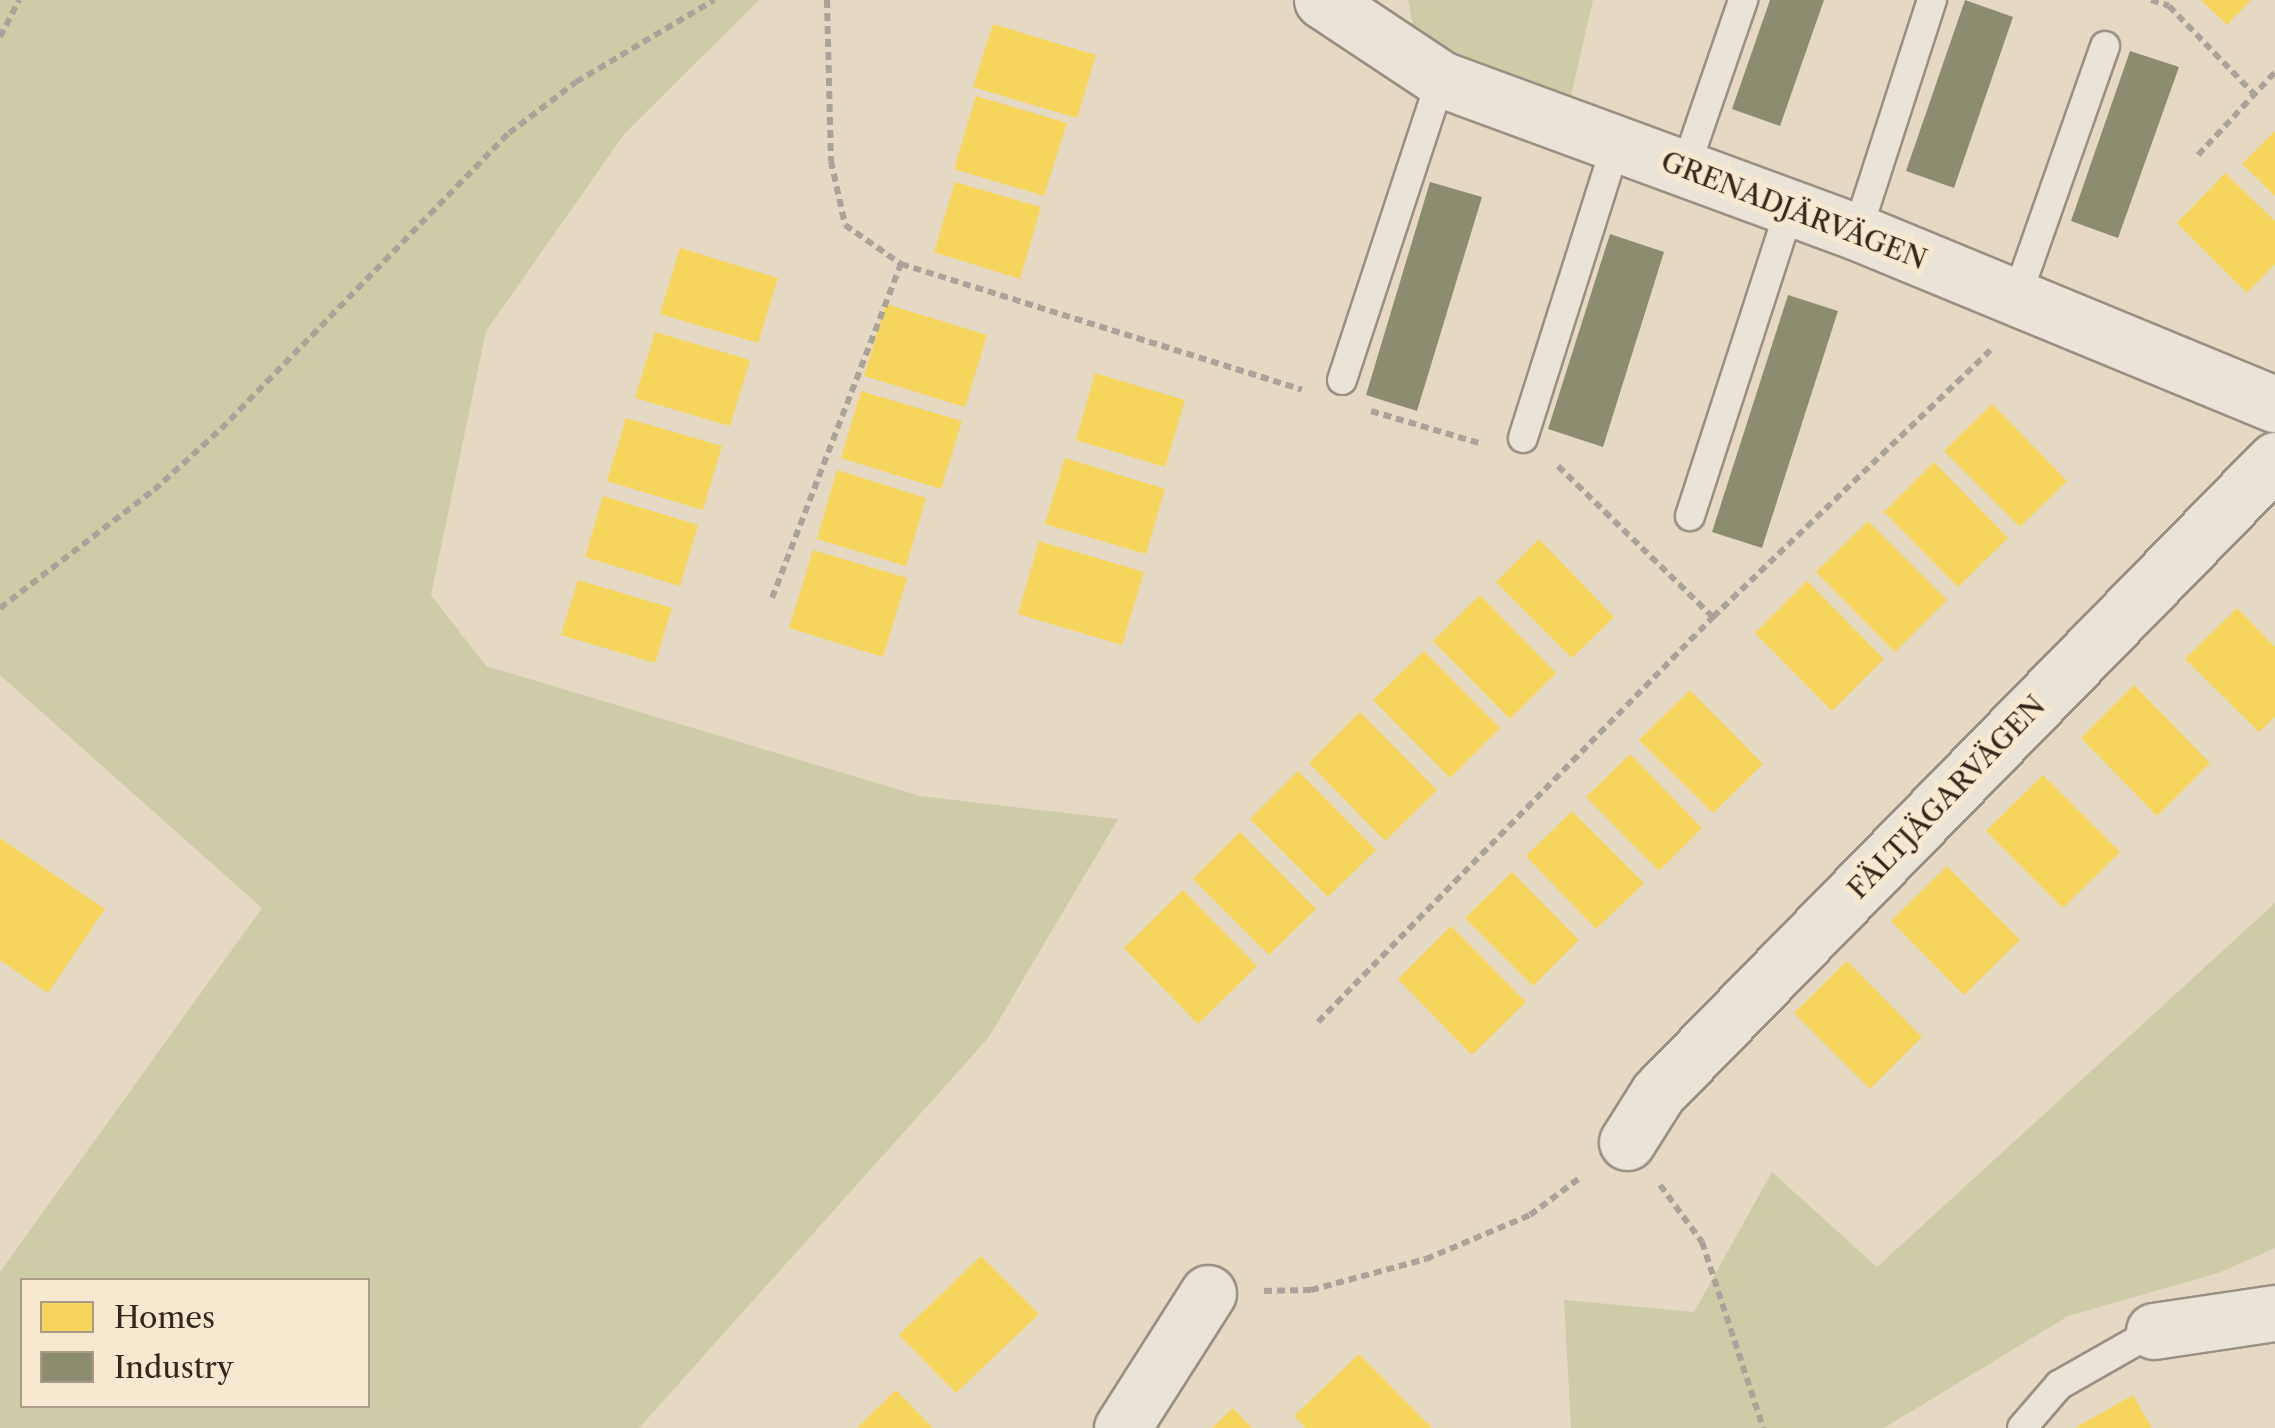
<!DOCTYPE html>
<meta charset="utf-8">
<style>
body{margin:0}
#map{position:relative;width:2275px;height:1428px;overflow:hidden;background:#e5d9c3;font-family:"Libre Caslon Text",serif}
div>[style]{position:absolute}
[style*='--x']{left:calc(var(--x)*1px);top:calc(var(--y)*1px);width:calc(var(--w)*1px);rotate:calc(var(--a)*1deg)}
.green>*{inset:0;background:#cdcca6}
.homes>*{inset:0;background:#f6d55c}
.industry>*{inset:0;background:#8c8c6e}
.path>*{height:6px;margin-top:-3px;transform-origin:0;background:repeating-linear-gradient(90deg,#aaa399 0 8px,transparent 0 13px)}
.roads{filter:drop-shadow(2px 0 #998f82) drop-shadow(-2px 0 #998f82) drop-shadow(0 2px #998f82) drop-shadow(0 -2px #998f82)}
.lane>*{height:28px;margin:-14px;padding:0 14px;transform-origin:14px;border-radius:14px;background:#e9e3d8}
.street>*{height:55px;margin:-27.5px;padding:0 27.5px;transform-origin:27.5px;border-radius:27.5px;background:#e9e3d8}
span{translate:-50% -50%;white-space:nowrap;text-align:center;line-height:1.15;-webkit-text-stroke:10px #f7e9cf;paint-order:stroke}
.street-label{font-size:28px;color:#37241a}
.legend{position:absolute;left:20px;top:1278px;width:350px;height:130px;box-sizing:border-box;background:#f7e9cf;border:2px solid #aa9a87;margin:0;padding:12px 18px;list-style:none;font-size:30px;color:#37241a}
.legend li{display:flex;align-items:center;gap:20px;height:50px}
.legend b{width:50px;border:2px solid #aa9a87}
</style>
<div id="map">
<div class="green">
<div style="clip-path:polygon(evenodd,0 0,759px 0,625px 133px,486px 331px,431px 595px,486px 666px,920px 796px,1118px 819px,989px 1037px,639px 1428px,0 1428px,0 1272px,262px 908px,0 675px,0 0,22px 1280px,368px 1280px,368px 1406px,22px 1406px,22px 1280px)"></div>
<div style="clip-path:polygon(1408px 0,1593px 0,1570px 100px,1417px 45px)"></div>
<div style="clip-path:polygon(2275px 903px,2275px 1248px,2218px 1273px,2068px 1316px,1884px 1428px,1571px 1428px,1564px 1300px,1694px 1312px,1772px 1172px,1877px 1267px)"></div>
</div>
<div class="homes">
<div style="clip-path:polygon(2201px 0,2251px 0,2227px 25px)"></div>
<div style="clip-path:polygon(993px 24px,1096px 55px,1077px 118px,973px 87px)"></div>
<div style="clip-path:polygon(976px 96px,1067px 123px,1044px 196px,954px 169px)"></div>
<div style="clip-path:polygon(2275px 131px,2275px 196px,2242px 164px)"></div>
<div style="clip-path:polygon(2225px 173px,2275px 221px,2275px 264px,2247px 293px,2177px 223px)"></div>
<div style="clip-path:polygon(955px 182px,1041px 207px,1020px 279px,934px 252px)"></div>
<div style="clip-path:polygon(680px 248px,778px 278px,758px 343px,660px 314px)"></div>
<div style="clip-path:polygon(886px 304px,987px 335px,965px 407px,864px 376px)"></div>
<div style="clip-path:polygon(655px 332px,750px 360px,730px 426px,635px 398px)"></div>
<div style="clip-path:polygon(1095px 373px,1185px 400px,1165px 467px,1076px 440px)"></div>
<div style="clip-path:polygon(861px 391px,962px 421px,941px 489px,841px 458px)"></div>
<div style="clip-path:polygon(1992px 404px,2067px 481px,2020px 527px,1944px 451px)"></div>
<div style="clip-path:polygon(626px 418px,722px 446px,703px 510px,607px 481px)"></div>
<div style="clip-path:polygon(1065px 458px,1165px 489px,1146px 554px,1045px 524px)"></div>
<div style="clip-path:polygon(1934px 462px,2008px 538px,1958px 587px,1884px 512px)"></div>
<div style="clip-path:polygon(837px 470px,926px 498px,906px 566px,817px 539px)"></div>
<div style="clip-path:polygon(603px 496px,698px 525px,680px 586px,585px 557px)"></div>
<div style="clip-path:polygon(1868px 521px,1947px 600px,1895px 652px,1816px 572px)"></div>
<div style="clip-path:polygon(1539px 539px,1614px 617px,1572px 658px,1496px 582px)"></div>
<div style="clip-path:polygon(1039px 541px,1144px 572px,1122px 645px,1018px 614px)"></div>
<div style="clip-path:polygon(813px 550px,907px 578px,883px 657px,789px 628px)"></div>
<div style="clip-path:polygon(578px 580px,672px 608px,655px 663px,561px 635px)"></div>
<div style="clip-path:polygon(1807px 581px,1884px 659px,1832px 711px,1755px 633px)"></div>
<div style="clip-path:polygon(1480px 595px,1556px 673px,1510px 719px,1433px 641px)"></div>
<div style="clip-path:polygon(2237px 608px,2275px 647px,2275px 717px,2259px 732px,2185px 659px)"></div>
<div style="clip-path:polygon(1424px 651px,1500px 728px,1450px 778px,1373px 700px)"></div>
<div style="clip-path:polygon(2134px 685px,2210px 763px,2157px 816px,2081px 738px)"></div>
<div style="clip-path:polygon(1690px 690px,1763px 764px,1713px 813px,1639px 740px)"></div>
<div style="clip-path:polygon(1360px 712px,1437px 790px,1385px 841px,1309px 763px)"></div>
<div style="clip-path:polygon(1630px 754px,1702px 828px,1659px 871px,1586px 797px)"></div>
<div style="clip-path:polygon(1298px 771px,1376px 850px,1328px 897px,1250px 819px)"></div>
<div style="clip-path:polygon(2043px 775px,2120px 852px,2063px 908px,1986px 831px)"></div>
<div style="clip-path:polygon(1572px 811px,1644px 883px,1596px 929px,1526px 856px)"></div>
<div style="clip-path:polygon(1240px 832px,1316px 909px,1269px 955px,1193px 879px)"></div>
<div style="clip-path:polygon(0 838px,105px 909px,48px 993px,0 960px)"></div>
<div style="clip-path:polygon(1947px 866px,2020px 940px,1964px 995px,1891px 921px)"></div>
<div style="clip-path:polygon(1512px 872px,1579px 940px,1533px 986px,1465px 918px)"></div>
<div style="clip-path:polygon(1183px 890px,1257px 966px,1198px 1024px,1124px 948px)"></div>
<div style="clip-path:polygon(1451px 926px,1526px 1002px,1472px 1055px,1398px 979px)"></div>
<div style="clip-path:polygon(1847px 961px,1922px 1037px,1870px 1089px,1794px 1013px)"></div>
<div style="clip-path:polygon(981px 1256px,1039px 1314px,956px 1393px,899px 1335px)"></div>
<div style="clip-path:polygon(1359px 1354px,1432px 1428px,1306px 1428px,1294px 1416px)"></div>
<div style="clip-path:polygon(896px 1390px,933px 1428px,857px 1428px)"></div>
<div style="clip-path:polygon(2133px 1395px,2152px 1428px,2075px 1428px)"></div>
<div style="clip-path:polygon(1233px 1408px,1252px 1428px,1212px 1428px)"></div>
</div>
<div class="industry">
<div style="clip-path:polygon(1770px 0,1824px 0,1780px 126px,1732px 109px)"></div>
<div style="clip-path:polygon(1965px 0,2013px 17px,1954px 188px,1906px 171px)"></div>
<div style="clip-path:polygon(2130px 51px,2179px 67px,2118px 238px,2071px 221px)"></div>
<div style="clip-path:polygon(1430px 182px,1482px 197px,1417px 411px,1366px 395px)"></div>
<div style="clip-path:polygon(1610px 234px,1664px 252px,1603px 447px,1548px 429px)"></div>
<div style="clip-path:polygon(1788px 295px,1838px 311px,1762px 548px,1712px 532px)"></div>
</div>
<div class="path">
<div style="--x:827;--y:0;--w:161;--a:88.6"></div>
<div style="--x:831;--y:161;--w:66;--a:77.7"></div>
<div style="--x:845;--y:225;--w:68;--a:34.9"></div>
<div style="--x:2151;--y:0;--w:19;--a:18"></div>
<div style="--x:2169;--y:6;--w:121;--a:46"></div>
<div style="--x:0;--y:37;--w:42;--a:-62.8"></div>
<div style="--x:2198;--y:155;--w:113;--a:-47.1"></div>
<div style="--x:1371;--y:411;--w:113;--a:16.5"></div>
<div style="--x:1558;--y:466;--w:216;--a:44.3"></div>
<div style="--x:772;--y:598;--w:358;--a:-68.9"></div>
<div style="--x:901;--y:264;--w:420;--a:17.4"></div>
<div style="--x:0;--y:608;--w:194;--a:-37.5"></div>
<div style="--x:154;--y:490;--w:91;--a:-42.3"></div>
<div style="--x:221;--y:429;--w:413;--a:-45.8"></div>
<div style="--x:509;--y:133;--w:84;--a:-37.3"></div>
<div style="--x:576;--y:82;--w:161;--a:-30.7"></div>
<div style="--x:1318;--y:1022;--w:566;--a:-45.72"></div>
<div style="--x:1713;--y:617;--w:385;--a:-43.9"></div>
<div style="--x:1660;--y:1185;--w:71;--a:53.6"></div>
<div style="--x:1702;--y:1242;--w:196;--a:71.8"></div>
<div style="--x:1264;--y:1291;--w:47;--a:-1.2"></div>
<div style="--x:1311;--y:1290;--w:119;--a:-15.1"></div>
<div style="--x:1426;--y:1259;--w:113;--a:-22.9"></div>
<div style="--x:1530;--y:1215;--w:64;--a:-36.7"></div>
</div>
<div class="roads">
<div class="lane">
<div style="--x:1686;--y:166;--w:176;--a:-71"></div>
<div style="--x:1857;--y:232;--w:244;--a:-72.1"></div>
<div style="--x:2017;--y:296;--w:265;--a:-70.6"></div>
<div style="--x:1342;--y:380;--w:317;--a:-71.8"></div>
<div style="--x:1523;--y:438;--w:308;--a:-72.4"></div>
<div style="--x:1690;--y:516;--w:324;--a:-72"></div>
<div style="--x:2022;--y:1428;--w:57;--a:-49.3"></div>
<div style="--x:2059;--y:1385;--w:109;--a:-29.6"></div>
</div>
<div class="street">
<div style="--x:1322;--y:0;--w:143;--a:33.6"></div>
<div style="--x:1441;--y:79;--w:443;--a:20.2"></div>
<div style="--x:1857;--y:232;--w:452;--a:22.4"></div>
<div style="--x:1627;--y:1142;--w:58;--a:-57.7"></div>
<div style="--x:1658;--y:1093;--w:884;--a:-45.73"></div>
<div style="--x:2154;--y:1331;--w:122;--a:-8.5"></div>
<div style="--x:1122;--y:1428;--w:160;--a:-57.5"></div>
</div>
</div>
<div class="street-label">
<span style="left:1794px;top:210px;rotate:21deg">GRENADJÄRVÄGEN</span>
<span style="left:1946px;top:797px;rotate:-46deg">FÄLTJÄGARVÄGEN</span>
</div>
<ul class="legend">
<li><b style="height:28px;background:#f6d55c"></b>Homes</li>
<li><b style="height:28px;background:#8c8c6e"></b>Industry</li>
</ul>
</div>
